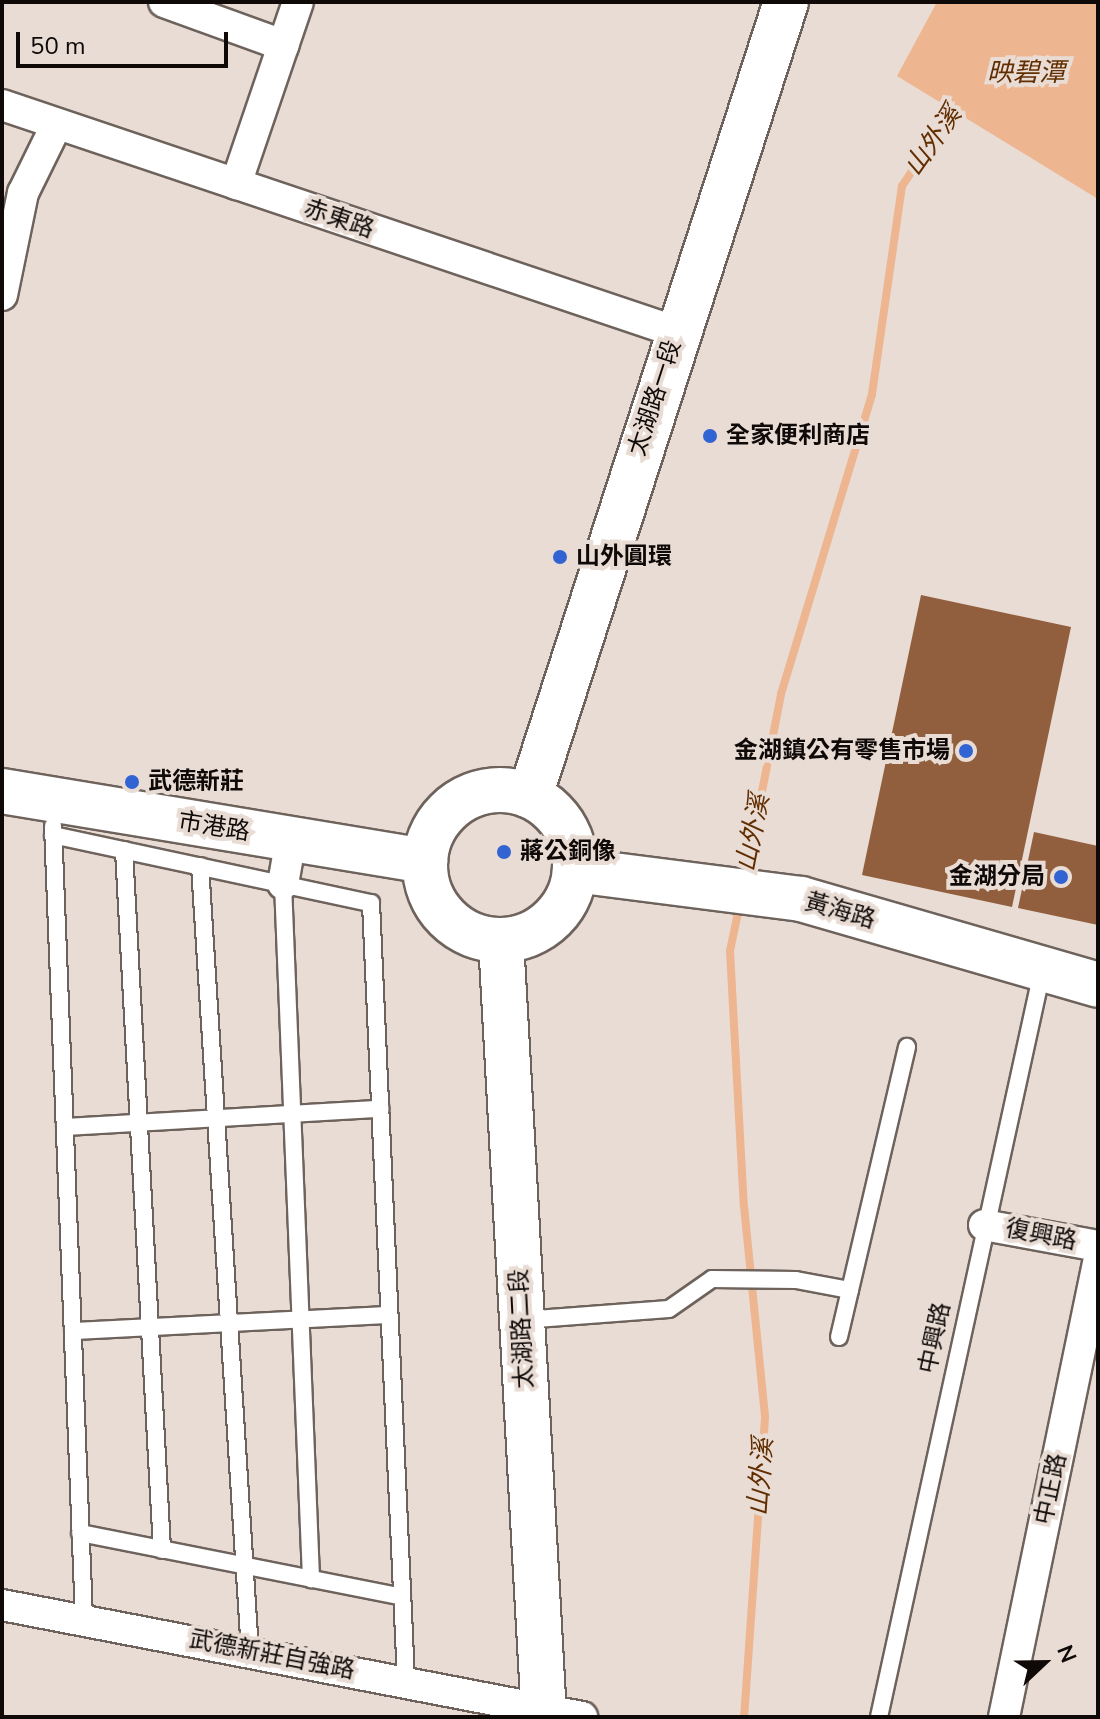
<!DOCTYPE html>
<meta charset="utf-8">
<style>
body{margin:0}
#map{position:relative;width:1100px;height:1719px;overflow:hidden;background:#e9dcd4;font-family:"Nunito Sans","Noto Sans TC",sans-serif}
div>[style]{position:absolute}
[style*='--x']{left:calc(var(--x)*1px);top:calc(var(--y)*1px);width:calc(var(--w)*1px);rotate:calc(var(--a)*1deg)}
.water>*{inset:0;background:#eeb591}
.stream>*{height:8px;margin:-4px;padding:0 4px;transform-origin:4px;border-radius:4px;background:#eeb591}
.building>*{inset:0;background:#925f3e}
.roads{filter:drop-shadow(2px 0 #6e635c) drop-shadow(-2px 0 #6e635c) drop-shadow(0 2px #6e635c) drop-shadow(0 -2px #6e635c)}
.lane>*{height:16px;margin:-8px;padding:0 8px;transform-origin:8px;border-radius:8px;background:#fff}
.street>*{height:30px;margin:-15px;padding:0 15px;transform-origin:15px;border-radius:15px;background:#fff}
.secondary>*{height:44px;margin:-22px;padding:0 22px;transform-origin:22px;border-radius:22px;background:#fff}
.secondary>.ring{margin:-22px;padding:0;box-sizing:content-box;background:none;border:44px solid #fff;border-radius:50%}
.dots>*{width:22px;height:22px;translate:-50% -50%;box-sizing:border-box;border:4px solid #e9dcd4;border-radius:50%}
span{translate:-50% -50%;white-space:nowrap;text-align:center;line-height:1.15;-webkit-text-stroke:8px #e9dcd4;paint-order:stroke}
.street-label{font-size:24px;color:#0f0a08}
.poi-label{font-size:24px;color:#0f0a08;font-weight:700}
.left{translate:0 -50%;text-align:left}
.right{translate:-100% -50%;text-align:right}
.water-label{font-size:26px;color:#612e02;font-style:italic}
.frame{position:absolute;inset:0;border:4px solid #0f0a08;pointer-events:none}
.north{position:absolute;left:1004px;top:1623px;width:80px;height:80px;-webkit-text-stroke:6px #e9dcd4;paint-order:stroke;rotate:68deg;font-size:22px;font-weight:700;line-height:32px;text-align:center;color:#0f0a08}
.north::after{content:'';display:block;margin:auto;width:28px;height:36px;background:#0f0a08;clip-path:polygon(50% 0,100% 100%,50% 72%,0 100%)}
.scale{position:absolute;left:16px;top:32px;width:212px;height:36px;box-sizing:border-box;border:4px solid #0f0a08;border-top:0;padding-left:10px;font-size:24px;line-height:28px;white-space:nowrap;color:#0f0a08;-webkit-text-stroke:6px #e9dcd4;paint-order:stroke}
</style>
<div id="map">
<div class="water">
<div style="clip-path:polygon(937px 2px,1098px 2px,1098px 199px,897px 76px)"></div>
</div>
<div class="stream">
<div style="--x:745;--y:878;--w:187;--a:-78.9"></div>
<div style="--x:781;--y:694;--w:313;--a:-73.1"></div>
<div style="--x:872;--y:394;--w:210;--a:-81.8"></div>
<div style="--x:902;--y:186;--w:99;--a:-56.1"></div>
<div style="--x:740;--y:903;--w:49;--a:101.8"></div>
<div style="--x:730;--y:951;--w:255;--a:86.9"></div>
<div style="--x:744;--y:1206;--w:213;--a:84.3"></div>
<div style="--x:765;--y:1418;--w:300;--a:94"></div>
</div>
<div class="building">
<div style="clip-path:polygon(921px 595px,1071px 627px,1012px 907px,862px 875px)"></div>
<div style="clip-path:polygon(1034px 832px,1098px 846px,1098px 925px,1018px 908px)"></div>
</div>
<div class="roads">
<div class="lane">
<div style="--x:53;--y:826;--w:795;--a:87.76"></div>
<div style="--x:53;--y:835;--w:325;--a:12.1"></div>
<div style="--x:371;--y:903;--w:778;--a:87.42"></div>
<div style="--x:124;--y:850;--w:701;--a:86.89"></div>
<div style="--x:200;--y:866;--w:787;--a:86.36"></div>
<div style="--x:283;--y:884;--w:696;--a:87.69"></div>
<div style="--x:65;--y:1127;--w:316;--a:-3.3"></div>
<div style="--x:523;--y:1320;--w:146;--a:-4.3"></div>
<div style="--x:669;--y:1309;--w:52;--a:-34.9"></div>
<div style="--x:712;--y:1279;--w:84;--a:0.7"></div>
<div style="--x:796;--y:1280;--w:55;--a:10.5"></div>
<div style="--x:73;--y:1331;--w:316;--a:-2.9"></div>
<div style="--x:839;--y:1337;--w:298;--a:-76.8"></div>
<div style="--x:80;--y:1533;--w:328;--a:11.2"></div>
<div style="--x:879;--y:1717;--w:763;--a:-77.66"></div>
</div>
<div class="street">
<div style="--x:164;--y:2;--w:127;--a:19.9"></div>
<div style="--x:2;--y:105;--w:712;--a:18.59"></div>
<div style="--x:236;--y:184;--w:192;--a:-71.2"></div>
<div style="--x:2;--y:295;--w:104;--a:-78.4"></div>
<div style="--x:23;--y:193;--w:77;--a:-63.8"></div>
<div style="--x:283;--y:884;--w:46;--a:-79.9"></div>
<div style="--x:984;--y:1225;--w:116;--a:10.4"></div>
<div style="--x:2;--y:1605;--w:591;--a:10.93"></div>
<div style="--x:1004;--y:1717;--w:465;--a:-78.3"></div>
</div>
<div class="secondary">
<div class="ring" style="left:425px;top:790px;width:106px;height:106px"></div>
<div style="--x:2;--y:791;--w:429;--a:9.4"></div>
<div style="--x:530;--y:796;--w:834;--a:-72.13"></div>
<div style="--x:575;--y:870;--w:228;--a:7.3"></div>
<div style="--x:801;--y:899;--w:309;--a:16.1"></div>
<div style="--x:501;--y:940;--w:778;--a:86.83"></div>
</div>
</div>
<div class="dots">
<div style="left:710px;top:436px;background:#3263d2"></div>
<div style="left:560px;top:557px;background:#3263d2"></div>
<div style="left:966px;top:751px;background:#3263d2"></div>
<div style="left:132px;top:782px;background:#3263d2"></div>
<div style="left:504px;top:852px;background:#3263d2"></div>
<div style="left:1061px;top:877px;background:#3263d2"></div>
</div>
<div class="street-label">
<span style="left:339px;top:219px;rotate:19deg">赤東路</span>
<span style="left:655px;top:398px;rotate:-72deg">太湖路一段</span>
<span style="left:214px;top:827px;rotate:9deg">市港路</span>
<span style="left:840px;top:911px;rotate:16deg">黃海路</span>
<span style="left:1041px;top:1235px;rotate:11deg">復興路</span>
<span style="left:522px;top:1329px;rotate:-93deg">太湖路二段</span>
<span style="left:935px;top:1338px;rotate:-78deg">中興路</span>
<span style="left:1051px;top:1489px;rotate:-78deg">中正路</span>
<span style="left:272px;top:1655px;rotate:11deg">武德新莊自強路</span>
</div>
<div class="poi-label">
<span class="left" style="left:726px;top:436px">全家便利商店</span>
<span class="left" style="left:576px;top:557px">山外圓環</span>
<span class="right" style="left:950px;top:751px">金湖鎮公有零售市場</span>
<span class="left" style="left:148px;top:782px">武德新莊</span>
<span class="left" style="left:520px;top:852px">蔣公銅像</span>
<span class="right" style="left:1045px;top:877px">金湖分局</span>
</div>
<div class="water-label">
<span style="left:1026px;top:73px">映碧潭</span>
<span style="left:933px;top:141px;rotate:-55deg">山外溪</span>
<span style="left:753px;top:833px;rotate:-79deg">山外溪</span>
<span style="left:761px;top:1477px;rotate:-86deg">山外溪</span>
</div>
<div class="frame"></div>
<div class="north">N</div>
<div class="scale">50 m</div>
</div>
